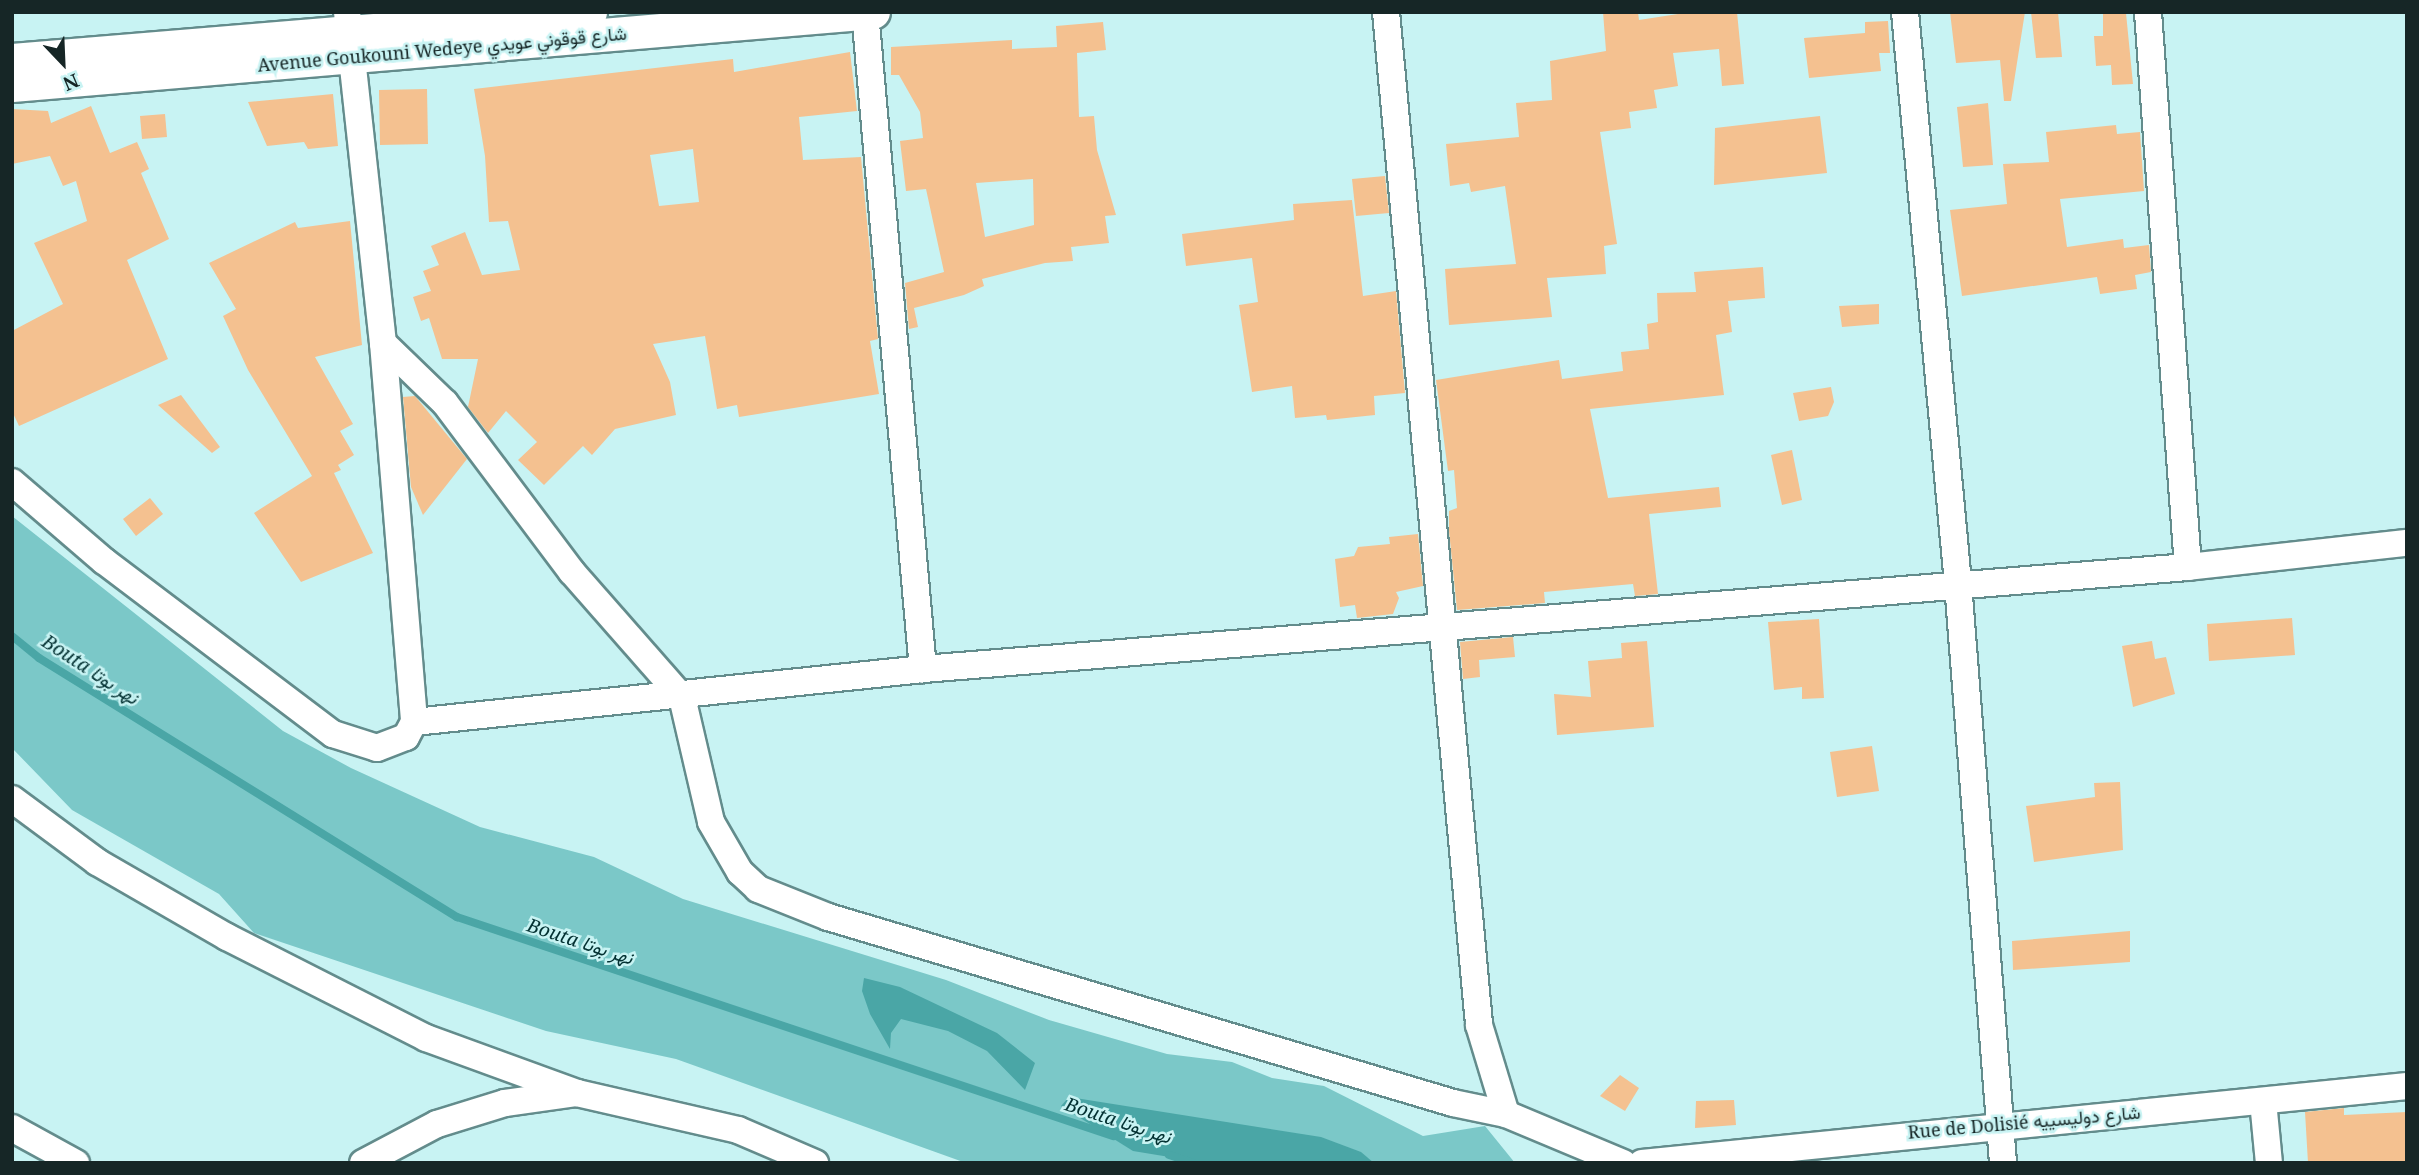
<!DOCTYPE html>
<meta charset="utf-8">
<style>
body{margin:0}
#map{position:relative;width:2419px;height:1175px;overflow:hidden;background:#c8f3f3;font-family:"Noto Serif",Vazirmatn,serif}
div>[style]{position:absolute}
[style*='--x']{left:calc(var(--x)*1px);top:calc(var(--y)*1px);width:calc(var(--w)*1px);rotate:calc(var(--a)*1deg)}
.green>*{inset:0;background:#7bc8c8}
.water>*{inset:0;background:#4aa6a6}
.stream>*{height:8px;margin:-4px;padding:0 4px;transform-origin:4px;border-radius:4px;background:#4aa6a6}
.building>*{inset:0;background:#f4c190}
.roads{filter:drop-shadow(2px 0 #638c8c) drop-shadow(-2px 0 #638c8c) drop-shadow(0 2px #638c8c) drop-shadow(0 -2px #638c8c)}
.minor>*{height:26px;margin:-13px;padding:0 13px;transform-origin:13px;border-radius:13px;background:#fff}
.tertiary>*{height:33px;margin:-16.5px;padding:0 16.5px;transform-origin:16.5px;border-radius:16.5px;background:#fff}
span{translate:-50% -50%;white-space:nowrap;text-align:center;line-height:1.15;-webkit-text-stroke:5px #c8f3f3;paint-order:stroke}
.street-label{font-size:18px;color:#162626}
.water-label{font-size:19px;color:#033132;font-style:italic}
.frame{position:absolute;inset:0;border:14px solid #162626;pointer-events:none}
.north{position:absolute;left:28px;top:28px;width:70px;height:70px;-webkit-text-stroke:5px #c8f3f3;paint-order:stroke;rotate:157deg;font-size:19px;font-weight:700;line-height:28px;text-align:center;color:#162626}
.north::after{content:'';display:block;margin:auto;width:24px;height:32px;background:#162626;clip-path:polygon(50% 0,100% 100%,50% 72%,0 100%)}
</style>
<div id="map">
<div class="green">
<div style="clip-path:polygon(12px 516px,283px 731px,351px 768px,480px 827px,594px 857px,683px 899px,946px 980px,1049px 1020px,1167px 1054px,1232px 1062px,1272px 1078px,1324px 1086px,1423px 1136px,1485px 1126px,1515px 1163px,966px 1163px,676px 1059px,546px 1031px,254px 933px,219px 894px,72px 810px,12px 748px)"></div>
</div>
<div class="water">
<div style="clip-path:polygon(864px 978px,900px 987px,997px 1033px,1035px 1063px,1025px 1090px,987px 1051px,948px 1031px,901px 1019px,891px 1033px,890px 1049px,870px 1014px,862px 991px)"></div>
<div style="clip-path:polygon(1069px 1097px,1321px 1137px,1361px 1152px,1374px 1163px,1206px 1163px,1133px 1151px,1061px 1106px)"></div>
</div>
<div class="stream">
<div style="--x:12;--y:636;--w:35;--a:39"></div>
<div style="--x:39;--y:658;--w:492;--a:31.8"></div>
<div style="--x:457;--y:917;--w:692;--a:18.46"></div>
<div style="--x:1169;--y:1155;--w:25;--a:18"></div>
</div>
<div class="building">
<div style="clip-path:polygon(1603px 12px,1638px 12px,1639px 20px,1691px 12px,1737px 12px,1744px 84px,1722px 86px,1719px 49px,1673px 53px,1678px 86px,1654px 90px,1657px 108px,1629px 112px,1631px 128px,1600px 132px,1617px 244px,1604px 246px,1606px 274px,1547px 278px,1552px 317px,1449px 325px,1445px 269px,1516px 264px,1505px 186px,1471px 192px,1469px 183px,1450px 186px,1446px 144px,1519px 137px,1516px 103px,1552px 100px,1550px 61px,1606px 51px)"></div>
<div style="clip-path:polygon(1950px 12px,2025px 12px,2011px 101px,2004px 101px,2000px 60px,1956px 63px)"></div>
<div style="clip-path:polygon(2031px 12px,2058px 12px,2062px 57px,2036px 58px)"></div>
<div style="clip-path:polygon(2126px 13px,2133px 84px,2112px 85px,2111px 65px,2096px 66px,2094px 36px,2103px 36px,2103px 14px)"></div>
<div style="clip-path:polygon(1888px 21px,1890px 53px,1879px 53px,1881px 71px,1809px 78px,1804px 38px,1865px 33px,1865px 22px)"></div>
<div style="clip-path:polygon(evenodd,1103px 22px,1106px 50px,1077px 53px,1079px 117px,1094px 116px,1097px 150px,1116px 215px,1105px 216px,1109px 243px,1071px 247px,1073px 261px,1045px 263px,982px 279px,984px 286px,964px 295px,914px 308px,918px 327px,909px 329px,905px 283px,944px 272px,926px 189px,906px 191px,900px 141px,923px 138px,920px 112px,899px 75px,891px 75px,891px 47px,1012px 40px,1012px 49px,1057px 47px,1056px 26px,1103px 22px,1033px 179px,1034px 225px,985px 237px,976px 183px,1033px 179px)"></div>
<div style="clip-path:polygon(evenodd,850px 52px,857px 111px,799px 117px,803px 160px,861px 157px,878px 339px,870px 341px,879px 394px,739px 417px,737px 405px,717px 409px,705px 336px,653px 344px,670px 382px,676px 415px,615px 429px,592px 455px,583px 446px,544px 485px,518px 460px,537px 442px,506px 411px,488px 433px,468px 407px,478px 359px,442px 359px,429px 318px,421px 321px,413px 297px,431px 291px,423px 271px,439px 265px,431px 246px,465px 232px,482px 275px,520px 270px,508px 221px,489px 222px,485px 156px,474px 89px,733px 59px,734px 72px,850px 52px,693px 149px,699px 202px,659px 206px,650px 155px,693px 149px)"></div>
<div style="clip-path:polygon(427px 89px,428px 144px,380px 145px,379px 90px)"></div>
<div style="clip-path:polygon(333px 94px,338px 146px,308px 149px,304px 142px,267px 146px,248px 102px)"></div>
<div style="clip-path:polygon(1988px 103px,1993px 165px,1963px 167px,1957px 107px)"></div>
<div style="clip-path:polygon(91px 106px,110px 153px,137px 142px,149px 169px,141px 173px,169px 239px,127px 260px,168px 359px,19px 426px,12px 411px,12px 331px,63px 304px,34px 243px,87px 221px,76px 181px,63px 186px,50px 156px,12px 164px,12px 109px,48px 111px,51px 123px)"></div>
<div style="clip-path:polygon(165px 114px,167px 137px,142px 139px,140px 116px)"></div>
<div style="clip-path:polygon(1820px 116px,1827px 173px,1714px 185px,1715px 128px)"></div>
<div style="clip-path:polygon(2116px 125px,2117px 134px,2140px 132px,2144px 191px,2060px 199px,2067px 247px,2123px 239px,2124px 248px,2149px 245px,2151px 272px,2135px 275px,2137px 289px,2100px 294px,2097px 277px,1962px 296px,1950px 210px,2007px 204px,2003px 164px,2049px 162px,2046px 132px)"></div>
<div style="clip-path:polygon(1385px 176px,1389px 213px,1356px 216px,1352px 179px)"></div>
<div style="clip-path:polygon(1352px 200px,1363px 296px,1396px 291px,1405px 393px,1374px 396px,1375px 415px,1327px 420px,1326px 415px,1295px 418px,1292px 386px,1252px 392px,1239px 305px,1258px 302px,1252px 258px,1186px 266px,1182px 234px,1294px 220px,1293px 204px)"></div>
<div style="clip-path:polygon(350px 221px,362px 345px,315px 357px,353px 424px,340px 431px,354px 455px,338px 465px,341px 470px,334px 473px,373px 553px,301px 582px,254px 513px,312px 476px,248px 370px,223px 316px,236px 309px,209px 263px,295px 222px,298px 228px)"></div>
<div style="clip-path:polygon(1763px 267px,1765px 298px,1728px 301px,1732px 332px,1716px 335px,1724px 395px,1590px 409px,1608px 498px,1719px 487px,1721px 507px,1649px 514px,1658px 594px,1635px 596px,1633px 584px,1544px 592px,1545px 603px,1457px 610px,1449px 531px,1449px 511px,1457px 508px,1454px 470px,1448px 471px,1436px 380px,1559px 360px,1562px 379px,1623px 371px,1621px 352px,1649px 349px,1647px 324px,1658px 322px,1657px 293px,1696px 292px,1694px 272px)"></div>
<div style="clip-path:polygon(1879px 304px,1879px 324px,1842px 327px,1839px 306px)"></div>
<div style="clip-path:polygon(1831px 387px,1834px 402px,1828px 416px,1799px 421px,1793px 393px)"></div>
<div style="clip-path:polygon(181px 395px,220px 447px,212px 453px,158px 405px)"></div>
<div style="clip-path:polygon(415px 396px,467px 459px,423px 515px,411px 487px,403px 397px)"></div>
<div style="clip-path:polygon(1792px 450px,1802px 500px,1782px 505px,1771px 455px)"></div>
<div style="clip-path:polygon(150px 498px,163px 514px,136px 536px,123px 519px)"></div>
<div style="clip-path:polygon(1418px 534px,1423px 586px,1396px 592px,1399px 598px,1393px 614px,1357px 618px,1355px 605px,1340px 607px,1335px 559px,1354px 556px,1358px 547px,1390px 544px,1389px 537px)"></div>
<div style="clip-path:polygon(2292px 618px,2295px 655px,2209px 661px,2207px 624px)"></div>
<div style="clip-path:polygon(1819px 619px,1824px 698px,1802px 699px,1802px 687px,1774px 690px,1768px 622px)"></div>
<div style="clip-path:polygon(1513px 637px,1515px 657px,1479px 660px,1480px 677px,1463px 679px,1460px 642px)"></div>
<div style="clip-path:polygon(1647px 641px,1654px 727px,1557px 735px,1554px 694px,1591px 697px,1588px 661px,1622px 658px,1621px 643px)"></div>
<div style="clip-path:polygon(2152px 641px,2155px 659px,2166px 657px,2175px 694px,2133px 707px,2122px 646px)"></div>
<div style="clip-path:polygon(1872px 746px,1879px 791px,1837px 797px,1830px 752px)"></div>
<div style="clip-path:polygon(2120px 782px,2123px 850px,2034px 862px,2026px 806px,2095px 797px,2094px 783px)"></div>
<div style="clip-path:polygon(2130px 931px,2130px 962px,2013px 970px,2012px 941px)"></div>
<div style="clip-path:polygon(1620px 1075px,1639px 1088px,1625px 1111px,1600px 1096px)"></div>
<div style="clip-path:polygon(1734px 1100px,1736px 1125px,1695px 1128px,1696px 1101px)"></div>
<div style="clip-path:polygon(2344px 1108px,2344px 1115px,2407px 1112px,2407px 1163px,2308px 1163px,2305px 1112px)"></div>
</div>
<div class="roads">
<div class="minor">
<div style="--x:347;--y:12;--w:333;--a:83.8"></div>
<div style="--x:383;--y:343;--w:380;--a:85.3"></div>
<div style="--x:865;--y:12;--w:660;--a:84.96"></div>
<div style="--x:1386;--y:12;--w:1017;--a:84.75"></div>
<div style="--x:1479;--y:1025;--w:93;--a:73.1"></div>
<div style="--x:1905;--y:12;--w:573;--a:84.7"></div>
<div style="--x:1958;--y:583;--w:582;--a:85.56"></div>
<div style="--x:2148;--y:12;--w:556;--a:85.88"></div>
<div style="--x:383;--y:343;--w:86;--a:44.1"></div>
<div style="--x:445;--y:403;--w:211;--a:53.1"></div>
<div style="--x:572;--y:572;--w:167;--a:48.7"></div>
<div style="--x:682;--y:697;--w:128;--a:76.9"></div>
<div style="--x:711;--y:822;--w:58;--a:59.9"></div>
<div style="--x:740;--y:872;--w:25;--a:43"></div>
<div style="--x:758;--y:889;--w:75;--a:21.8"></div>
<div style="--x:828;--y:917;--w:652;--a:16.57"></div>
<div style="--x:1453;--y:1103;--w:54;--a:11.7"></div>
<div style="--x:1506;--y:1114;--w:127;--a:22.7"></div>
<div style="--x:12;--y:482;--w:121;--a:40.7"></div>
<div style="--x:104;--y:561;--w:287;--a:37.1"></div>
<div style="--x:333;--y:734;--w:46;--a:17.7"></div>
<div style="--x:377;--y:748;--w:31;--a:-21"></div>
<div style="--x:406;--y:737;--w:17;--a:-62"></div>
<div style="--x:414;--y:722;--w:512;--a:-5.94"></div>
<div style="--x:923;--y:669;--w:1269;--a:-4.61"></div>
<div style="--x:2188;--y:567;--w:220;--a:-6.3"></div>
<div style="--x:12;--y:799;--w:106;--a:36.5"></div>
<div style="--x:97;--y:862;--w:150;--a:30"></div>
<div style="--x:227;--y:937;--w:223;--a:26.9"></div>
<div style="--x:426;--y:1038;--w:161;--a:20"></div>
<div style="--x:2263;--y:1101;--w:62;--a:84.5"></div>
<div style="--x:12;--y:1128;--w:73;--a:28.7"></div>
<div style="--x:363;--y:1163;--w:84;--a:-27.8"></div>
<div style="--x:437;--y:1124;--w:71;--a:-17.2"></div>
<div style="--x:505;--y:1103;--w:73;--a:-7.9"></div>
<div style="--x:577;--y:1093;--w:165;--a:12.9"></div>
<div style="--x:738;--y:1130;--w:84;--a:23.2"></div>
<div style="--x:1642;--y:1163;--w:769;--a:-5.75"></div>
</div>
<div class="tertiary">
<div style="--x:12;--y:60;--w:580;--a:-4.75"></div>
<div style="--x:12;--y:85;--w:864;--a:-4.85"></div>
</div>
</div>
<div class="street-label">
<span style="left:442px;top:49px;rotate:-5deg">Avenue Goukouni Wedeye شارع قوقوني عويدي</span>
<span style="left:2024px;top:1122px;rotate:-5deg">Rue de Dolisié شارع دوليسييه</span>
</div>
<div class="water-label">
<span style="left:90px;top:670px;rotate:33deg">Bouta نهر بوتا</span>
<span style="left:580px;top:942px;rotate:18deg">Bouta نهر بوتا</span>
<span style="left:1118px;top:1121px;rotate:18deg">Bouta نهر بوتا</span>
</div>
<div class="frame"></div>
<div class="north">N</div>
</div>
